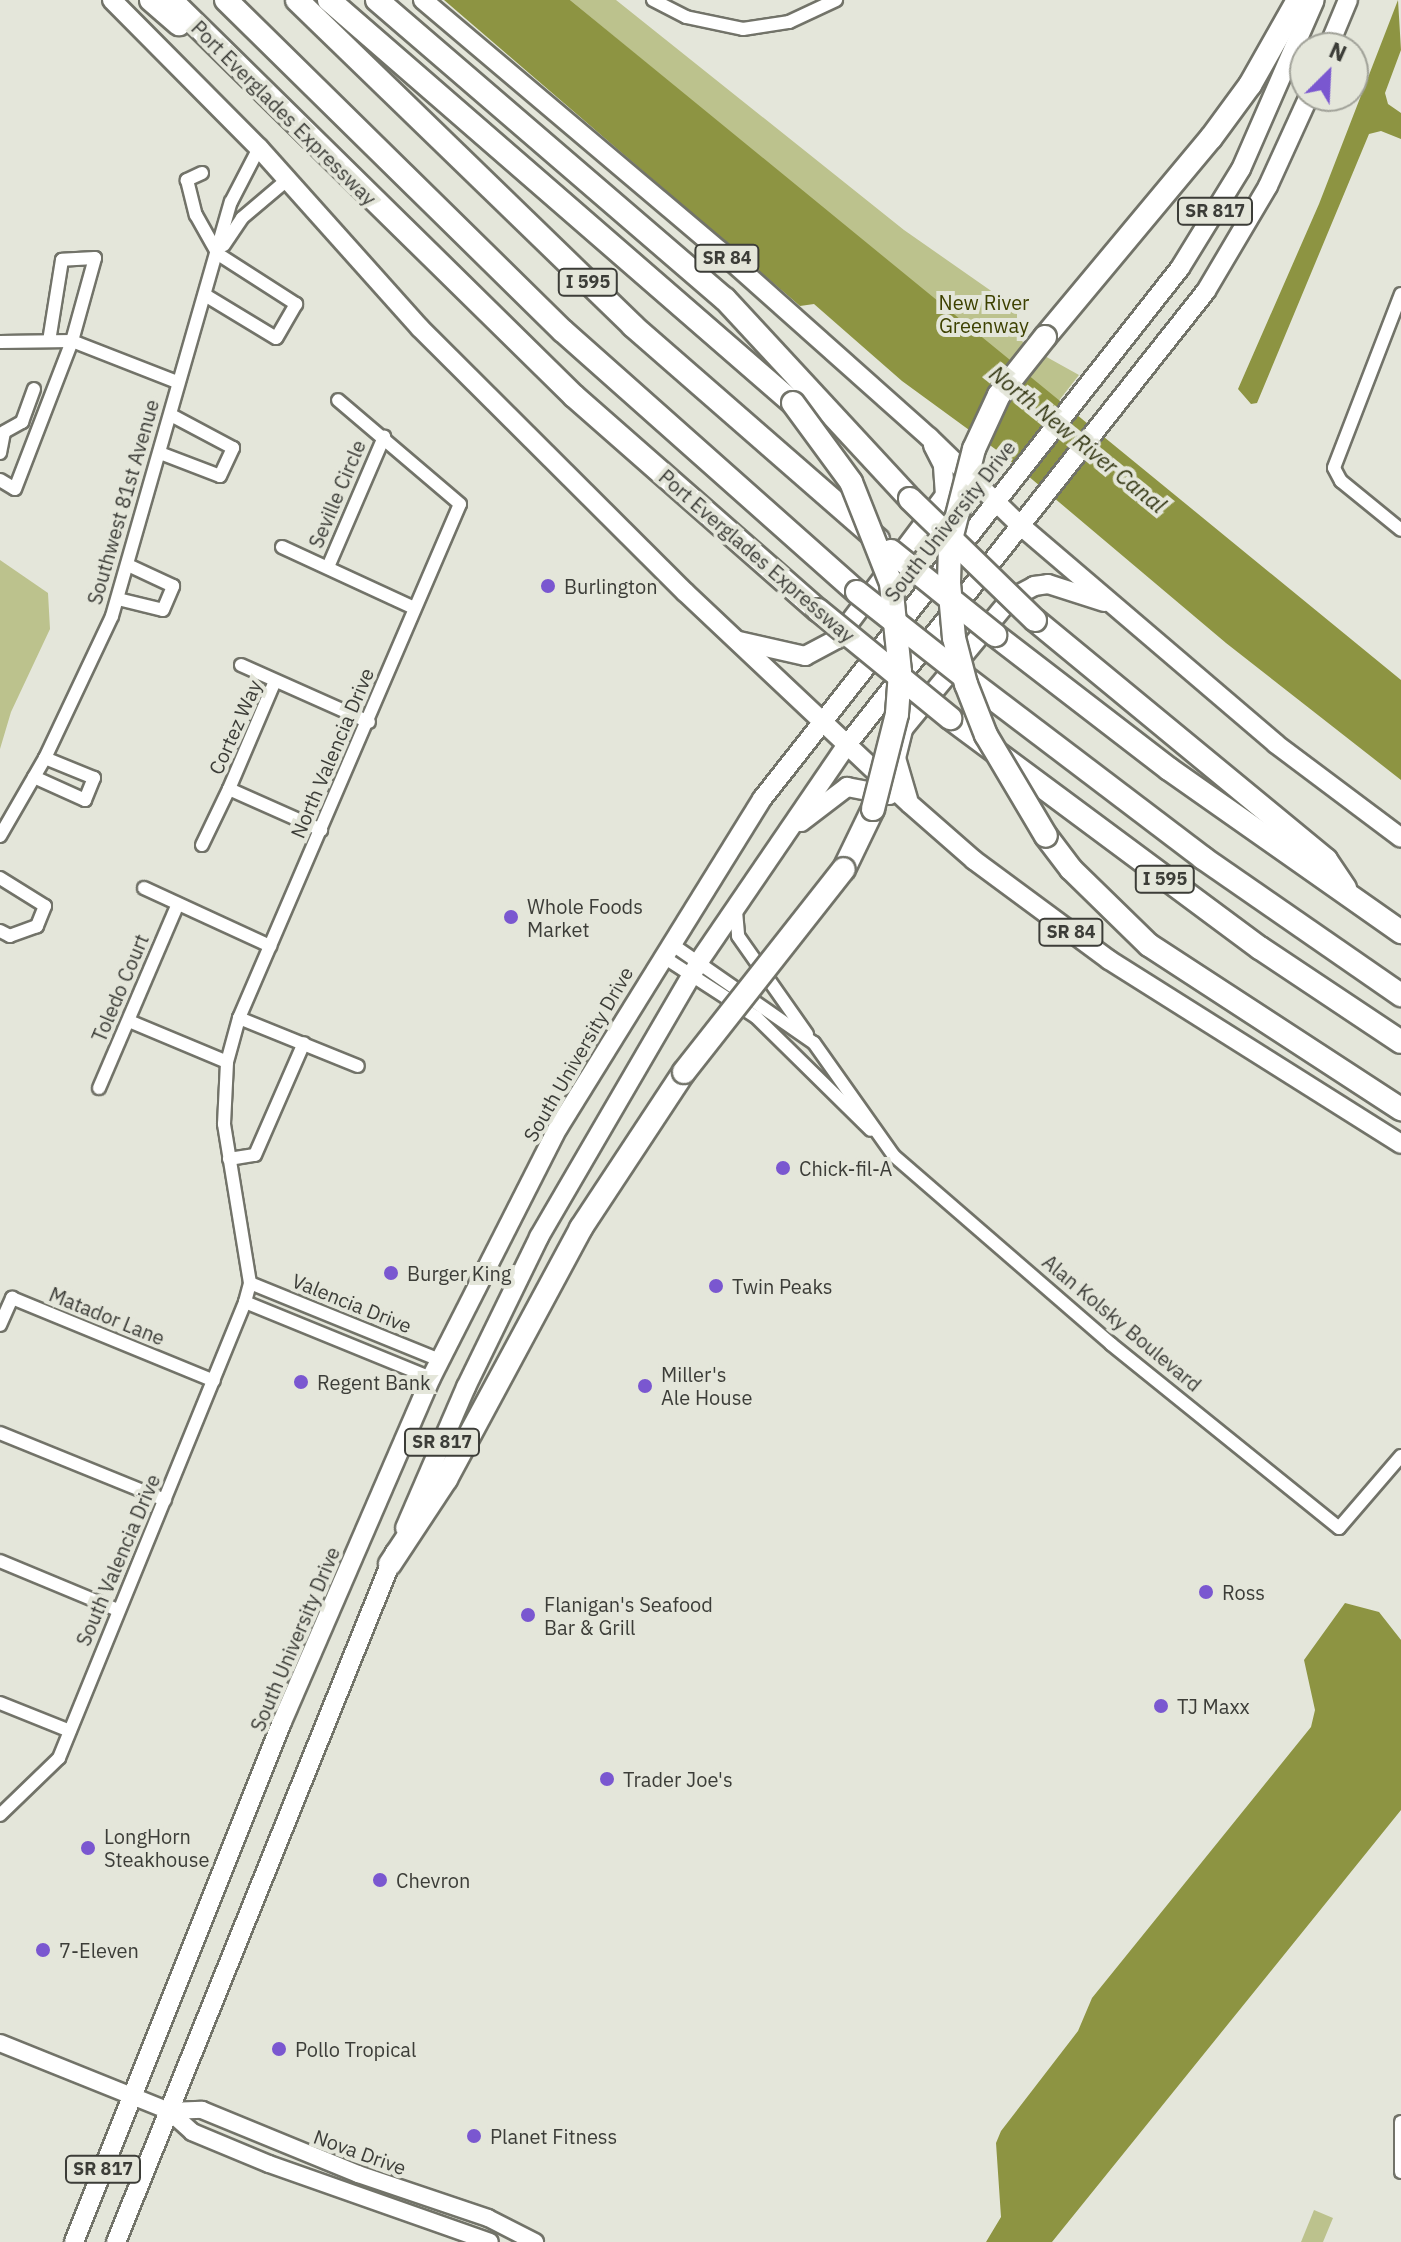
<!DOCTYPE html>
<style>
body{margin:0}
#map{position:relative;width:1401px;height:2242px;overflow:hidden;background:#e4e6da;font-family:"IBM Plex Sans",sans-serif}
div>[style]{position:absolute}
[style*='--x']{left:calc(var(--x)*1px);top:calc(var(--y)*1px);width:calc(var(--w)*1px);rotate:calc(var(--a)*1deg)}
.green>*{inset:0;background:#bcc28d}
.water>*{inset:0;background:#8d9442}
.roads{filter:drop-shadow(2px 0 #727369) drop-shadow(-2px 0 #727369) drop-shadow(0 2px #727369) drop-shadow(0 -2px #727369)}
.street>*{height:12px;margin:-6px;padding:0 6px;transform-origin:6px;border-radius:6px;background:#fff}
.secondary>*{height:16px;margin:-8px;padding:0 8px;transform-origin:8px;border-radius:8px;background:#fff}
.primary>*{height:18px;margin:-9px;padding:0 9px;transform-origin:9px;border-radius:9px;background:#fff}
.highway>*{height:22px;margin:-11px;padding:0 11px;transform-origin:11px;border-radius:11px;background:#fff}
.bridges{filter:drop-shadow(2px 0 #727369) drop-shadow(-2px 0 #727369) drop-shadow(0 2px #727369) drop-shadow(0 -2px #727369)}
.highway-bridge>*{height:22px;margin:-11px;padding:0 11px;transform-origin:11px;border-radius:11px;background:#fff}
.dots>*{width:22px;height:22px;translate:-50% -50%;box-sizing:border-box;border:4px solid #e4e6da;border-radius:50%}
span{translate:-50% -50%;white-space:nowrap;text-align:center;line-height:1.15;-webkit-text-stroke:8px #e4e6da;paint-order:stroke}
.shield-label span{padding:2px 6px;background:#e4e6da;border:2px solid;border-radius:6px;-webkit-text-stroke-width:0}
.shield-label{font-size:18px;color:#3c3d38;font-weight:700}
.street-label{font-size:20px;color:#3c3d38}
.park-label{font-size:20px;color:#3d4100}
.poi-label{font-size:20px;color:#3c3d38}
.left{translate:0 -50%;text-align:left}
.water-label{font-size:22px;color:#353815;font-style:italic}
.north{position:absolute;left:1289px;top:32px;width:80px;height:80px;box-sizing:border-box;background:#e4e6da;border:2px solid #a1a299;border-radius:50%;rotate:24deg;font-size:22px;font-weight:700;line-height:32px;text-align:center;color:#3c3d38}
.north::after{content:'';display:block;margin:auto;width:28px;height:36px;background:#7a57d0;clip-path:polygon(50% 0,100% 100%,50% 72%,0 100%)}
</style>
<div id="map">
<div class="green">
<div style="clip-path:polygon(570px 0,616px 0,904px 230px,1017px 309px,1017px 334px,1025px 345px,1079px 375px,1057px 403px)"></div>
<div style="clip-path:polygon(0 560px,48px 593px,50px 629px,11px 712px,0 749px)"></div>
<div style="clip-path:polygon(1314px 2210px,1333px 2218px,1323px 2242px,1301px 2242px)"></div>
</div>
<div class="water">
<div style="clip-path:polygon(444px 0,570px 0,1401px 680px,1401px 780px,1226px 643px,1002px 454px,902px 381px,814px 304px,800px 306px)"></div>
<div style="clip-path:polygon(1398px 0,1401px 50px,1385px 93px,1388px 104px,1401px 113px,1401px 139px,1381px 131px,1369px 134px,1257px 403px,1251px 404px,1238px 389px,1319px 204px)"></div>
<div style="clip-path:polygon(1345px 1603px,1379px 1612px,1401px 1640px,1401px 1810px,1052px 2242px,986px 2242px,1001px 2217px,996px 2143px,1001px 2131px,1078px 2031px,1092px 1998px,1311px 1727px,1315px 1710px,1304px 1660px)"></div>
</div>
<div class="roads">
<div class="street">
<div style="--x:653;--y:0;--w:37;--a:27"></div>
<div style="--x:686;--y:17;--w:58;--a:11.9"></div>
<div style="--x:743;--y:29;--w:47;--a:-8.7"></div>
<div style="--x:789;--y:22;--w:52;--a:-25.1"></div>
<div style="--x:202;--y:173;--w:17;--a:155"></div>
<div style="--x:187;--y:180;--w:36;--a:76"></div>
<div style="--x:196;--y:215;--w:45;--a:60.6"></div>
<div style="--x:218;--y:254;--w:93;--a:32.7"></div>
<div style="--x:296;--y:304;--w:39;--a:120"></div>
<div style="--x:276;--y:338;--w:83;--a:-148.8"></div>
<div style="--x:224;--y:245;--w:32;--a:-56"></div>
<div style="--x:242;--y:218;--w:59;--a:-40.2"></div>
<div style="--x:1401;--y:294;--w:186;--a:111.1"></div>
<div style="--x:1334;--y:468;--w:15;--a:62"></div>
<div style="--x:1341;--y:481;--w:77;--a:39.2"></div>
<div style="--x:0;--y:342;--w:72;--a:-0.8"></div>
<div style="--x:72;--y:341;--w:113;--a:21.3"></div>
<div style="--x:0;--y:453;--w:21;--a:-79"></div>
<div style="--x:4;--y:432;--w:21;--a:-29"></div>
<div style="--x:22;--y:422;--w:35;--a:-70"></div>
<div style="--x:160;--y:453;--w:64;--a:21"></div>
<div style="--x:220;--y:476;--w:31;--a:-65"></div>
<div style="--x:233;--y:448;--w:70;--a:-152"></div>
<div style="--x:0;--y:480;--w:17;--a:31"></div>
<div style="--x:15;--y:489;--w:159;--a:-68.9"></div>
<div style="--x:72;--y:341;--w:86;--a:-74.5"></div>
<div style="--x:95;--y:258;--w:33;--a:177"></div>
<div style="--x:62;--y:260;--w:82;--a:99.1"></div>
<div style="--x:282;--y:547;--w:145;--a:24.8"></div>
<div style="--x:328;--y:567;--w:142;--a:-66.7"></div>
<div style="--x:118;--y:599;--w:46;--a:13.7"></div>
<div style="--x:163;--y:610;--w:26;--a:-67"></div>
<div style="--x:173;--y:586;--w:50;--a:-155"></div>
<div style="--x:241;--y:665;--w:140;--a:24"></div>
<div style="--x:275;--y:681;--w:117;--a:113.1"></div>
<div style="--x:229;--y:789;--w:101;--a:24"></div>
<div style="--x:34;--y:777;--w:56;--a:24.3"></div>
<div style="--x:85;--y:800;--w:24;--a:-68"></div>
<div style="--x:94;--y:778;--w:53;--a:-157.8"></div>
<div style="--x:0;--y:836;--w:90;--a:-60"></div>
<div style="--x:45;--y:758;--w:157;--a:-64.7"></div>
<div style="--x:112;--y:616;--w:431;--a:-74"></div>
<div style="--x:231;--y:202;--w:61;--a:-62.6"></div>
<div style="--x:202;--y:845;--w:62;--a:-64.3"></div>
<div style="--x:0;--y:878;--w:53;--a:31.9"></div>
<div style="--x:45;--y:906;--w:22;--a:112"></div>
<div style="--x:37;--y:926;--w:29;--a:160"></div>
<div style="--x:10;--y:936;--w:11;--a:-153"></div>
<div style="--x:144;--y:888;--w:139;--a:24.7"></div>
<div style="--x:736;--y:911;--w:25;--a:85"></div>
<div style="--x:738;--y:936;--w:120;--a:54.9"></div>
<div style="--x:670;--y:943;--w:175;--a:34.8"></div>
<div style="--x:814;--y:1043;--w:138;--a:54.7"></div>
<div style="--x:894;--y:1156;--w:287;--a:40.9"></div>
<div style="--x:1111;--y:1344;--w:293;--a:38.9"></div>
<div style="--x:1339;--y:1528;--w:95;--a:-49.3"></div>
<div style="--x:662;--y:956;--w:112;--a:33"></div>
<div style="--x:756;--y:1017;--w:161;--a:44.5"></div>
<div style="--x:239;--y:1018;--w:128;--a:22"></div>
<div style="--x:129;--y:1021;--w:106;--a:22.7"></div>
<div style="--x:99;--y:1088;--w:200;--a:-66.8"></div>
<div style="--x:229;--y:1159;--w:26;--a:-9"></div>
<div style="--x:255;--y:1155;--w:122;--a:-66.4"></div>
<div style="--x:250;--y:1283;--w:205;--a:22.1"></div>
<div style="--x:245;--y:1302;--w:201;--a:22.2"></div>
<div style="--x:0;--y:1325;--w:30;--a:-66"></div>
<div style="--x:12;--y:1298;--w:218;--a:22.3"></div>
<div style="--x:0;--y:1433;--w:178;--a:22.1"></div>
<div style="--x:0;--y:1561;--w:128;--a:22.6"></div>
<div style="--x:0;--y:1703;--w:75;--a:21.8"></div>
<div style="--x:0;--y:1815;--w:82;--a:-44"></div>
<div style="--x:59;--y:1758;--w:492;--a:-67.8"></div>
<div style="--x:245;--y:1302;--w:20;--a:-75"></div>
<div style="--x:250;--y:1283;--w:161;--a:-99.3"></div>
<div style="--x:224;--y:1124;--w:62;--a:-87.2"></div>
<div style="--x:227;--y:1062;--w:46;--a:-74.7"></div>
<div style="--x:239;--y:1018;--w:559;--a:-66.73"></div>
<div style="--x:460;--y:504;--w:160;--a:-139.6"></div>
<div style="--x:1401;--y:2122;--w:50;--a:90"></div>
</div>
<div class="secondary">
<div style="--x:0;--y:2043;--w:182;--a:21.9"></div>
<div style="--x:169;--y:2111;--w:31;--a:42"></div>
<div style="--x:192;--y:2132;--w:83;--a:22.6"></div>
<div style="--x:269;--y:2164;--w:234;--a:19.4"></div>
<div style="--x:169;--y:2111;--w:33;--a:-2"></div>
<div style="--x:202;--y:2110;--w:169;--a:22.3"></div>
<div style="--x:358;--y:2174;--w:137;--a:18.7"></div>
<div style="--x:488;--y:2218;--w:53;--a:27.1"></div>
</div>
<div class="primary">
<div style="--x:112;--y:0;--w:209;--a:45.2"></div>
<div style="--x:259;--y:148;--w:241;--a:48.2"></div>
<div style="--x:420;--y:328;--w:374;--a:44.9"></div>
<div style="--x:685;--y:592;--w:309;--a:43.3"></div>
<div style="--x:910;--y:804;--w:85;--a:41.2"></div>
<div style="--x:974;--y:860;--w:168;--a:36.5"></div>
<div style="--x:1109;--y:960;--w:345;--a:32.2"></div>
<div style="--x:423;--y:0;--w:389;--a:40.2"></div>
<div style="--x:720;--y:251;--w:280;--a:41.7"></div>
<div style="--x:929;--y:437;--w:128;--a:44.1"></div>
<div style="--x:1021;--y:526;--w:335;--a:40.5"></div>
<div style="--x:1276;--y:744;--w:156;--a:36.9"></div>
<div style="--x:1328;--y:48;--w:52;--a:-67.4"></div>
<div style="--x:739;--y:641;--w:68;--a:12.8"></div>
<div style="--x:805;--y:656;--w:36;--a:-28"></div>
<div style="--x:837;--y:639;--w:180;--a:-53.1"></div>
<div style="--x:945;--y:495;--w:30;--a:-94"></div>
<div style="--x:943;--y:465;--w:22;--a:-117"></div>
<div style="--x:908;--y:799;--w:43;--a:-106.3"></div>
<div style="--x:896;--y:758;--w:30;--a:-76"></div>
<div style="--x:903;--y:729;--w:168;--a:-50.5"></div>
<div style="--x:1010;--y:599;--w:27;--a:-28"></div>
<div style="--x:1034;--y:586;--w:14;--a:-8"></div>
<div style="--x:1048;--y:584;--w:59;--a:17.8"></div>
<div style="--x:801;--y:822;--w:58;--a:-37.3"></div>
<div style="--x:847;--y:787;--w:43;--a:10.8"></div>
<div style="--x:405;--y:1528;--w:154;--a:-66.6"></div>
<div style="--x:466;--y:1387;--w:167;--a:-64"></div>
<div style="--x:539;--y:1237;--w:320;--a:-59.8"></div>
<div style="--x:700;--y:960;--w:259;--a:-55.7"></div>
<div style="--x:846;--y:746;--w:580;--a:-51.65"></div>
<div style="--x:1206;--y:291;--w:122;--a:-59.4"></div>
<div style="--x:1268;--y:186;--w:99;--a:-65.5"></div>
<div style="--x:74;--y:2242;--w:560;--a:-68.2"></div>
<div style="--x:282;--y:1722;--w:375;--a:-66.6"></div>
<div style="--x:431;--y:1378;--w:280;--a:-63.1"></div>
<div style="--x:558;--y:1128;--w:387;--a:-58.2"></div>
<div style="--x:762;--y:799;--w:676;--a:-51.79"></div>
<div style="--x:1180;--y:268;--w:116;--a:-58.4"></div>
<div style="--x:1241;--y:169;--w:184;--a:-66.4"></div>
<div style="--x:116;--y:2242;--w:744;--a:-67.98"></div>
</div>
<div class="highway">
<div style="--x:151;--y:0;--w:37;--a:41"></div>
<div style="--x:171;--y:0;--w:565;--a:44.5"></div>
<div style="--x:574;--y:396;--w:325;--a:41.3"></div>
<div style="--x:226;--y:0;--w:472;--a:44.5"></div>
<div style="--x:563;--y:331;--w:393;--a:41.6"></div>
<div style="--x:297;--y:0;--w:468;--a:44.1"></div>
<div style="--x:633;--y:326;--w:325;--a:41.1"></div>
<div style="--x:329;--y:0;--w:615;--a:40.98"></div>
<div style="--x:377;--y:0;--w:459;--a:40.7"></div>
<div style="--x:725;--y:299;--w:272;--a:47.2"></div>
<div style="--x:1045;--y:337;--w:259;--a:-50.2"></div>
<div style="--x:1211;--y:138;--w:66;--a:-53.7"></div>
<div style="--x:1250;--y:85;--w:98;--a:-60.5"></div>
<div style="--x:1035;--y:620;--w:377;--a:39.5"></div>
<div style="--x:1326;--y:860;--w:34;--a:56"></div>
<div style="--x:995;--y:635;--w:220;--a:37.6"></div>
<div style="--x:1169;--y:769;--w:284;--a:35.1"></div>
<div style="--x:962;--y:675;--w:303;--a:37.2"></div>
<div style="--x:1203;--y:858;--w:241;--a:34.7"></div>
<div style="--x:950;--y:718;--w:386;--a:36.6"></div>
<div style="--x:1260;--y:948;--w:169;--a:33.7"></div>
<div style="--x:1046;--y:836;--w:41;--a:52.9"></div>
<div style="--x:1071;--y:869;--w:109;--a:44.3"></div>
<div style="--x:1149;--y:945;--w:301;--a:33.1"></div>
<div style="--x:844;--y:869;--w:67;--a:-64.2"></div>
<div style="--x:390;--y:1564;--w:102;--a:-56.6"></div>
<div style="--x:446;--y:1479;--w:285;--a:-61.7"></div>
<div style="--x:581;--y:1228;--w:187;--a:-56.6"></div>
</div>
</div>
<div class="bridges">
<div class="highway-bridge">
<div style="--x:1045;--y:337;--w:74;--a:128.4"></div>
<div style="--x:999;--y:395;--w:60;--a:114.8"></div>
<div style="--x:974;--y:449;--w:97;--a:104.3"></div>
<div style="--x:950;--y:543;--w:40;--a:91.4"></div>
<div style="--x:949;--y:583;--w:55;--a:84.8"></div>
<div style="--x:954;--y:638;--w:48;--a:75.4"></div>
<div style="--x:966;--y:684;--w:55;--a:68.6"></div>
<div style="--x:986;--y:735;--w:117;--a:59.3"></div>
<div style="--x:793;--y:403;--w:98;--a:53.7"></div>
<div style="--x:851;--y:482;--w:109;--a:68.4"></div>
<div style="--x:891;--y:583;--w:89;--a:84.2"></div>
<div style="--x:900;--y:672;--w:42;--a:94.1"></div>
<div style="--x:897;--y:714;--w:98;--a:104.2"></div>
<div style="--x:910;--y:499;--w:174;--a:44.1"></div>
<div style="--x:891;--y:551;--w:134;--a:38.9"></div>
<div style="--x:857;--y:592;--w:134;--a:38.3"></div>
<div style="--x:818;--y:610;--w:171;--a:39.3"></div>
<div style="--x:684;--y:1072;--w:258;--a:-51.8"></div>
</div>
</div>
<div class="dots">
<div style="left:548px;top:586px;background:#7a57d0"></div>
<div style="left:511px;top:917px;background:#7a57d0"></div>
<div style="left:783px;top:1168px;background:#7a57d0"></div>
<div style="left:391px;top:1273px;background:#7a57d0"></div>
<div style="left:716px;top:1286px;background:#7a57d0"></div>
<div style="left:301px;top:1382px;background:#7a57d0"></div>
<div style="left:645px;top:1386px;background:#7a57d0"></div>
<div style="left:1206px;top:1592px;background:#7a57d0"></div>
<div style="left:528px;top:1615px;background:#7a57d0"></div>
<div style="left:1161px;top:1706px;background:#7a57d0"></div>
<div style="left:607px;top:1779px;background:#7a57d0"></div>
<div style="left:88px;top:1848px;background:#7a57d0"></div>
<div style="left:380px;top:1880px;background:#7a57d0"></div>
<div style="left:43px;top:1950px;background:#7a57d0"></div>
<div style="left:279px;top:2049px;background:#7a57d0"></div>
<div style="left:474px;top:2136px;background:#7a57d0"></div>
</div>
<div class="shield-label">
<span style="left:1215px;top:211px">SR 817</span>
<span style="left:727px;top:258px">SR 84</span>
<span style="left:588px;top:282px">I 595</span>
<span style="left:1165px;top:879px">I 595</span>
<span style="left:1071px;top:932px">SR 84</span>
<span style="left:442px;top:1442px">SR 817</span>
<span style="left:103px;top:2169px">SR 817</span>
</div>
<div class="street-label">
<span style="left:284px;top:113px;rotate:45deg">Port Everglades Expressway</span>
<span style="left:337px;top:494px;rotate:-67deg">Seville Circle</span>
<span style="left:123px;top:502px;rotate:-74deg">Southwest 81st Avenue</span>
<span style="left:950px;top:521px;rotate:-52deg">South University Drive</span>
<span style="left:757px;top:556px;rotate:41deg">Port Everglades Expressway</span>
<span style="left:235px;top:727px;rotate:-66deg">Cortez Way</span>
<span style="left:332px;top:753px;rotate:-67deg">North Valencia Drive</span>
<span style="left:120px;top:988px;rotate:-67deg">Toledo Court</span>
<span style="left:578px;top:1054px;rotate:-60deg">South University Drive</span>
<span style="left:352px;top:1303px;rotate:22deg">Valencia Drive</span>
<span style="left:107px;top:1316px;rotate:22deg">Matador Lane</span>
<span style="left:1122px;top:1323px;rotate:40deg">Alan Kolsky Boulevard</span>
<span style="left:118px;top:1560px;rotate:-67deg">South Valencia Drive</span>
<span style="left:295px;top:1639px;rotate:-67deg">South University Drive</span>
<span style="left:360px;top:2152px;rotate:20deg">Nova Drive</span>
</div>
<div class="park-label">
<span style="left:984px;top:314px">New River<br>Greenway</span>
</div>
<div class="poi-label">
<span class="left" style="left:564px;top:586px">Burlington</span>
<span class="left" style="left:527px;top:918px">Whole Foods<br>Market</span>
<span class="left" style="left:799px;top:1168px">Chick-fil-A</span>
<span class="left" style="left:407px;top:1273px">Burger King</span>
<span class="left" style="left:732px;top:1286px">Twin Peaks</span>
<span class="left" style="left:661px;top:1386px">Miller's<br>Ale House</span>
<span class="left" style="left:317px;top:1382px">Regent Bank</span>
<span class="left" style="left:1222px;top:1592px">Ross</span>
<span class="left" style="left:544px;top:1616px">Flanigan's Seafood<br>Bar &amp; Grill</span>
<span class="left" style="left:1177px;top:1706px">TJ Maxx</span>
<span class="left" style="left:623px;top:1779px">Trader Joe's</span>
<span class="left" style="left:104px;top:1848px">LongHorn<br>Steakhouse</span>
<span class="left" style="left:396px;top:1880px">Chevron</span>
<span class="left" style="left:59px;top:1950px">7-Eleven</span>
<span class="left" style="left:295px;top:2049px">Pollo Tropical</span>
<span class="left" style="left:490px;top:2136px">Planet Fitness</span>
</div>
<div class="water-label">
<span style="left:1078px;top:439px;rotate:39deg">North New River Canal</span>
</div>
<div class="north">N</div>
</div>
